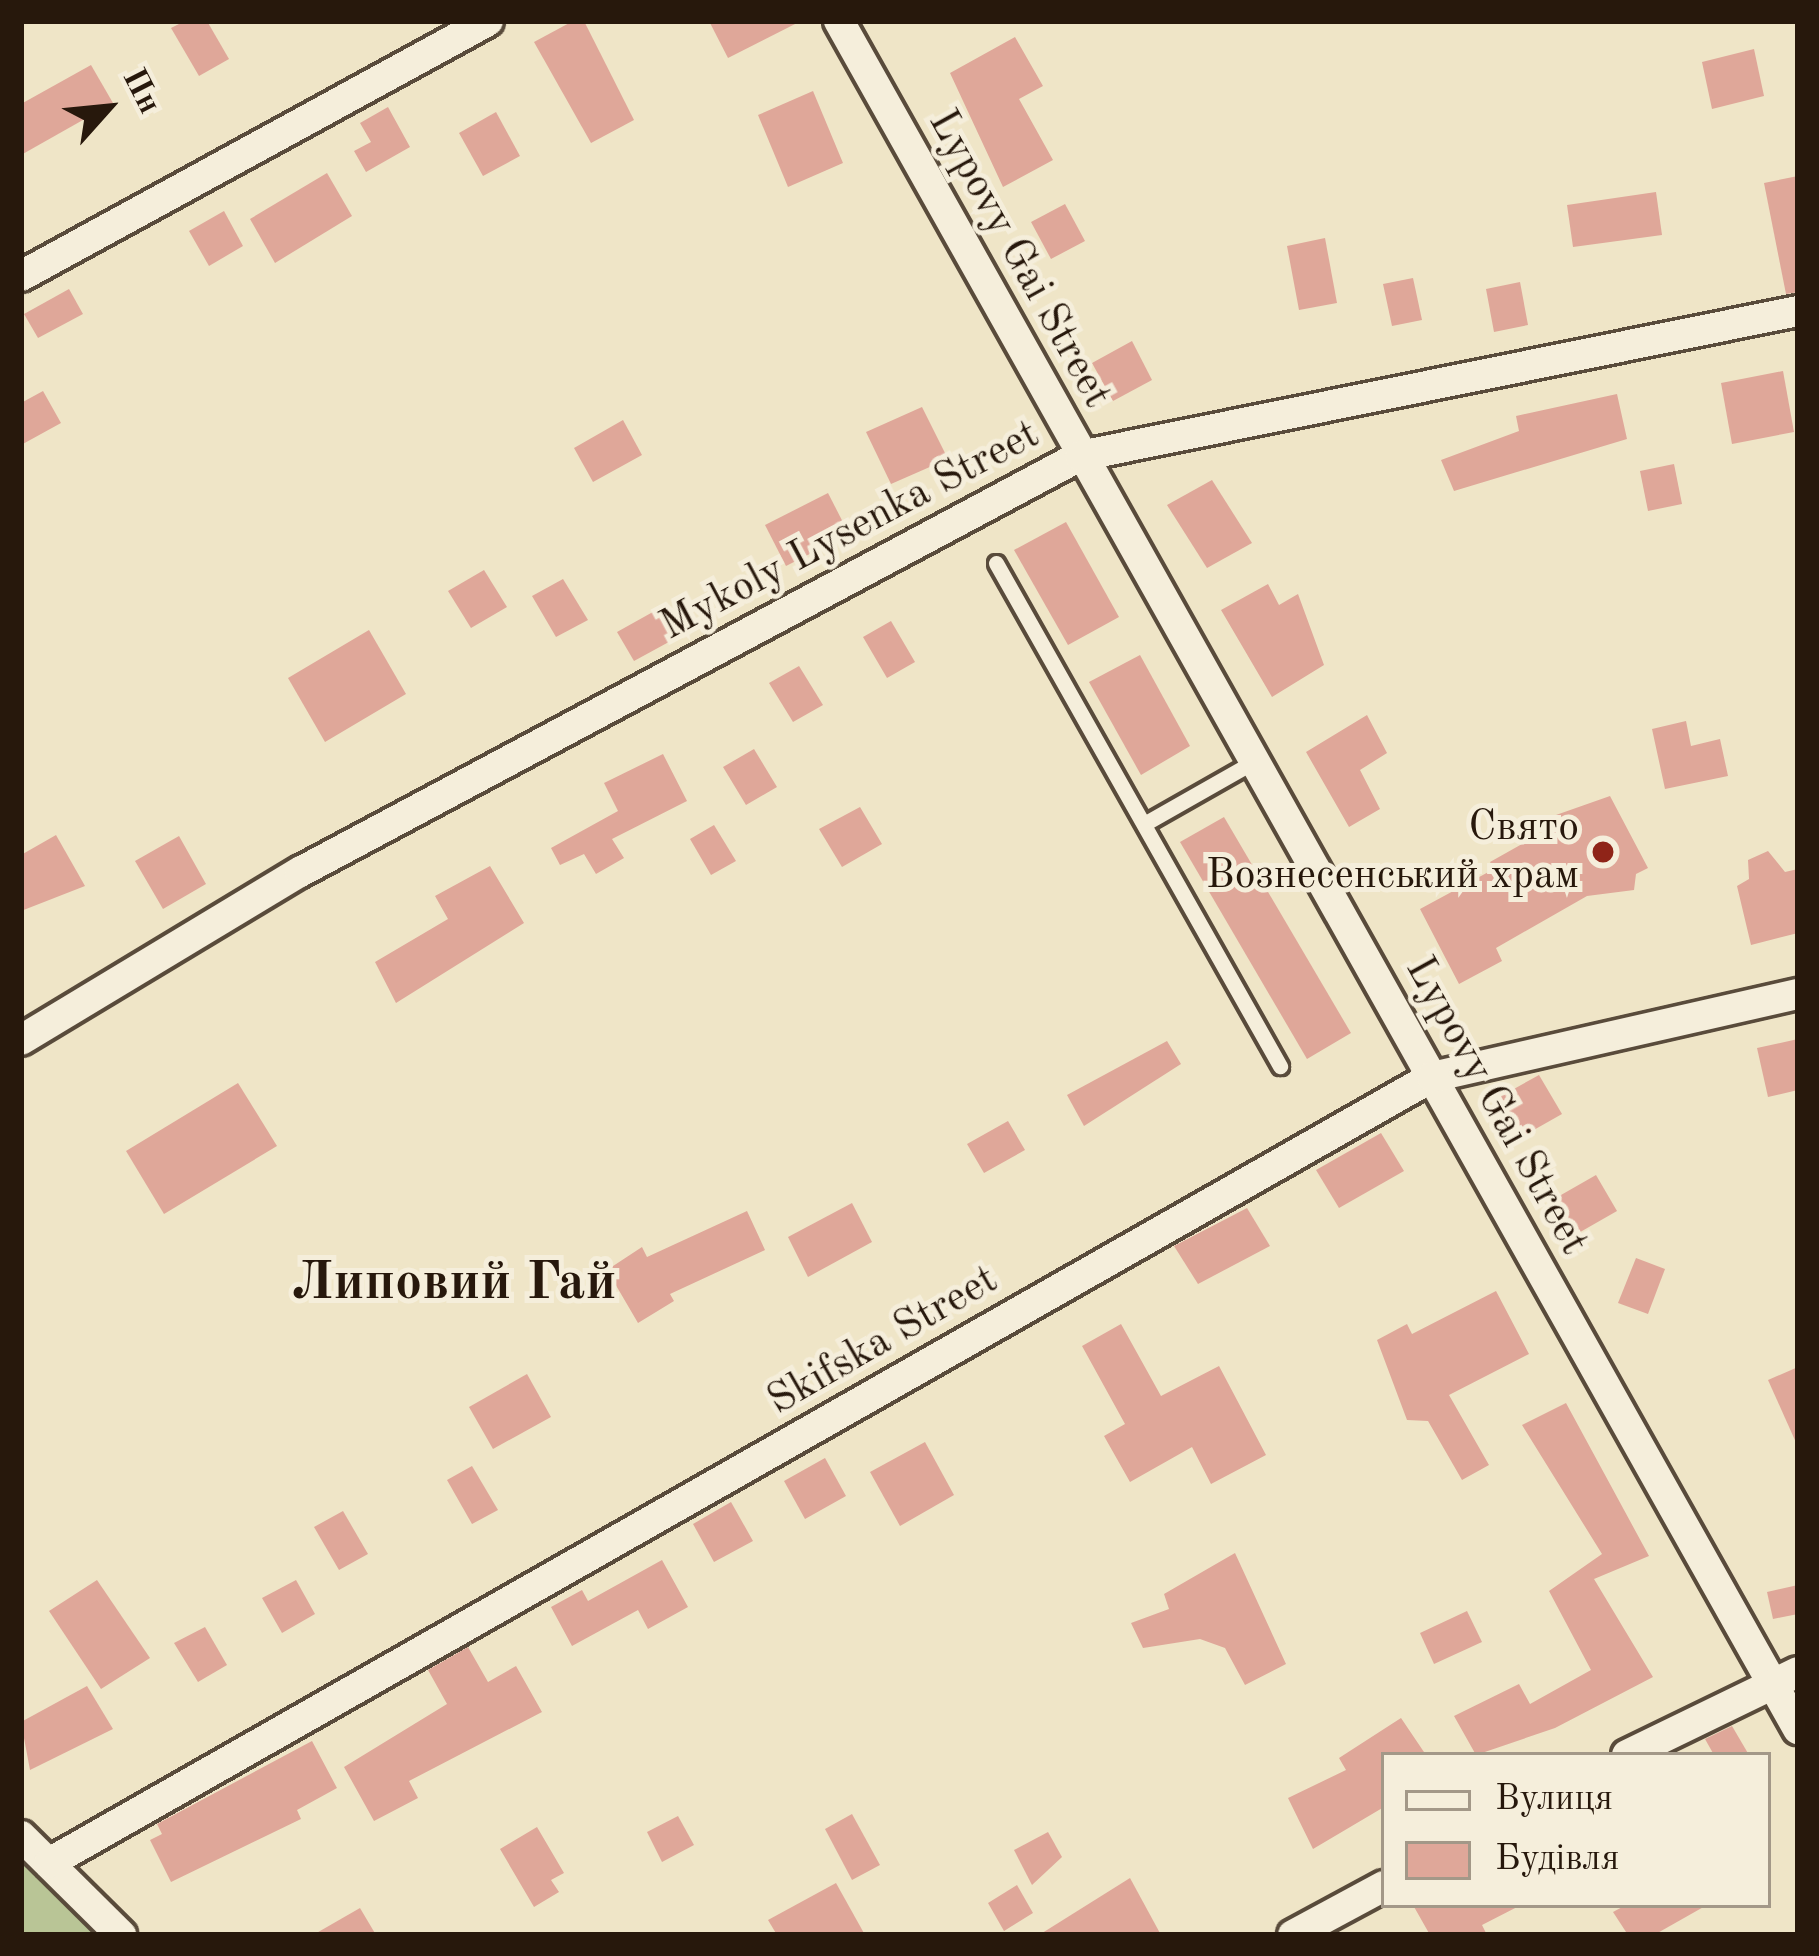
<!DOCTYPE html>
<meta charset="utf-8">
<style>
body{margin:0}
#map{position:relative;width:1819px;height:1956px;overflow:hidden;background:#efe5c7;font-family:"Old Standard TT",serif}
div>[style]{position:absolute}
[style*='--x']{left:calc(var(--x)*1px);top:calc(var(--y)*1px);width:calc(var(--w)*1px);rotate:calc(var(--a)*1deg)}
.green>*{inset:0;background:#b9c596}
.building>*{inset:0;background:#dfa799}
.roads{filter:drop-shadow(3px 0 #594b3b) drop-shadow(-3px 0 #594b3b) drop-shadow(0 3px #594b3b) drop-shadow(0 -3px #594b3b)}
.service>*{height:15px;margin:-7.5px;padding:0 7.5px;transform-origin:7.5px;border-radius:7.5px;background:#f5eedb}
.minor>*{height:30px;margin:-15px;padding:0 15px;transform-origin:15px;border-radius:15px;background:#f5eedb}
.dots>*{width:33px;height:33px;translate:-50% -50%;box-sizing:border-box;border:6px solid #f5eedb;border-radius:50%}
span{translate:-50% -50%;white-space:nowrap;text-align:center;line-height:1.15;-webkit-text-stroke:10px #f5eedb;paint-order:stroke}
.street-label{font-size:42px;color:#27180c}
.poi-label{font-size:42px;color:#27180c}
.right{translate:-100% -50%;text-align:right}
.district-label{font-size:54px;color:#27180c;font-weight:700}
.frame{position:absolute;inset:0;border:24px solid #27180c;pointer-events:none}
.legend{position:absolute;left:1381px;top:1752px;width:390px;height:156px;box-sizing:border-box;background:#f5eedb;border:3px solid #a39888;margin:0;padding:15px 21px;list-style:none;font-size:36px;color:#27180c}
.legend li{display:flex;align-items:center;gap:24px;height:60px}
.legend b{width:60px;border:3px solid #a39888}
.north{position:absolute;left:48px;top:48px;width:120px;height:120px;-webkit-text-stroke:9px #f5eedb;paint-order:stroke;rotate:63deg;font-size:33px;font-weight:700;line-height:48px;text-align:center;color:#27180c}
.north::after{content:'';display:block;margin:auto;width:42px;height:54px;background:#27180c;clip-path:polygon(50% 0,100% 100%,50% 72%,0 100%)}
</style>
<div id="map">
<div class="green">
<div style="clip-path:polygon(21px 1857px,94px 1935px,21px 1935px)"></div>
</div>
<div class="building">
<div style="clip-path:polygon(185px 21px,207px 21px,229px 59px,199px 76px,171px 28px)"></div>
<div style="clip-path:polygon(573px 21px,584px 21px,634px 120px,591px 143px,534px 42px)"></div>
<div style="clip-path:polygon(709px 21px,801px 21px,728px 58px)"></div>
<div style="clip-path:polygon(1015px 37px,1043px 86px,1019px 99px,1053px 160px,1003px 187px,950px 73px)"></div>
<div style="clip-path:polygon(1754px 49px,1764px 96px,1712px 109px,1702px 62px)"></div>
<div style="clip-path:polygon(91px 65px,113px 103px,21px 155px,21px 104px)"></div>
<div style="clip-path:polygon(813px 91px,843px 163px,788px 187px,758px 115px)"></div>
<div style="clip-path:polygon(388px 107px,410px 147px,366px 172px,354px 151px,371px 142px,360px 123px)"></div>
<div style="clip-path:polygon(496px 112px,520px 156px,483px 176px,459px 133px)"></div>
<div style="clip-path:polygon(327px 173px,352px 216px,275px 263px,250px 219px)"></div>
<div style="clip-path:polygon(1798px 176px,1798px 292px,1786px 294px,1764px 183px)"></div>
<div style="clip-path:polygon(1656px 192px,1662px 235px,1573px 247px,1567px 205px)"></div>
<div style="clip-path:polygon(1065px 204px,1085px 241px,1051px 259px,1031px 222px)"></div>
<div style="clip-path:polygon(224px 211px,243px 246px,209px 266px,189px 231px)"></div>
<div style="clip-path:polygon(1325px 238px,1337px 303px,1299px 310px,1287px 246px)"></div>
<div style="clip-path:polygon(1413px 278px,1422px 320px,1392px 326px,1383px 284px)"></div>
<div style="clip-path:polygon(1520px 282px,1528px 325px,1494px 332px,1486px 289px)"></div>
<div style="clip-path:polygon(69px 289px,83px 314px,38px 338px,24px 314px)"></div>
<div style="clip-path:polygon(1132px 341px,1152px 380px,1113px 401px,1092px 363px)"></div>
<div style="clip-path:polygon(1783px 371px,1794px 432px,1732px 444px,1721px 383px)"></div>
<div style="clip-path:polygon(43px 391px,61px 423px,21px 445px,21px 403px)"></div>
<div style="clip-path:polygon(1617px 394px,1627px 439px,1454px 491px,1441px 460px,1519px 431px,1516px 416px)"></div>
<div style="clip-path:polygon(922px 407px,948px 459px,891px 484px,866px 432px)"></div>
<div style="clip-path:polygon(623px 420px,642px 455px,593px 482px,574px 448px)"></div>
<div style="clip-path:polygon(1674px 464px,1682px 504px,1648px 511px,1640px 471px)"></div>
<div style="clip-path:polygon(1212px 480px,1252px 543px,1207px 568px,1167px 505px)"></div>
<div style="clip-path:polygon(828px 493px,849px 534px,786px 566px,765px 525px)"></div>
<div style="clip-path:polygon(1066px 522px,1119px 617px,1068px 645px,1014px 550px)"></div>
<div style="clip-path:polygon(484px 570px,507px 607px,471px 628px,448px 591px)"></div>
<div style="clip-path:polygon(563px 579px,588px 620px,556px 637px,532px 596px)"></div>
<div style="clip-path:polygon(1268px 584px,1279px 605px,1298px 594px,1324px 665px,1272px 697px,1221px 610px)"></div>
<div style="clip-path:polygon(660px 608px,678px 637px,634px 661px,617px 632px)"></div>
<div style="clip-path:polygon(891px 621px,915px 662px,887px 678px,863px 637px)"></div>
<div style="clip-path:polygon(369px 630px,406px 694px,325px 742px,288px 678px)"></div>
<div style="clip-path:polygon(1140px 655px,1190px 746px,1141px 775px,1089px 682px)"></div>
<div style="clip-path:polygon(799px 666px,823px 705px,793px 722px,769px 683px)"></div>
<div style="clip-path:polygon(1367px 715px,1387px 753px,1360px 770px,1380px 809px,1349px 827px,1306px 752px)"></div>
<div style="clip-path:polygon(1686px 721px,1691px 746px,1720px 739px,1728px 776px,1665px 789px,1652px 729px)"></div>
<div style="clip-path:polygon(754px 749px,777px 787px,746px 805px,723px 767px)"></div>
<div style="clip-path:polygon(663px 754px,687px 801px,612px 839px,624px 858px,596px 874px,584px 854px,560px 865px,551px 848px,618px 811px,604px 783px)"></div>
<div style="clip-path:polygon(1610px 796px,1648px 868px,1636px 874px,1634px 890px,1587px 896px,1496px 948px,1502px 961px,1459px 984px,1420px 909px,1494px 869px,1490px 862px,1561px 822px,1556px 815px)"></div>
<div style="clip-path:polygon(860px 807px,882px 844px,842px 867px,819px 829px)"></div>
<div style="clip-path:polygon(1224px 817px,1351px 1033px,1307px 1059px,1180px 842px)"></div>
<div style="clip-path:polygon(714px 825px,736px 861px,711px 875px,690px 839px)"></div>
<div style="clip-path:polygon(56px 835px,85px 886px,21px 911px,21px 855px)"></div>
<div style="clip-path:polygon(179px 836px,206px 884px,163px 909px,135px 861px)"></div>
<div style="clip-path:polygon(1768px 851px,1785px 872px,1798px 869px,1798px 933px,1751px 945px,1737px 886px,1749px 879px,1748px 860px)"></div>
<div style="clip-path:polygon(490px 866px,524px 923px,396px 1003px,375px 962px,448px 919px,435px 896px)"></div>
<div style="clip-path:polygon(1798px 1039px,1798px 1090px,1768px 1097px,1757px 1048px)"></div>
<div style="clip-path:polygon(1167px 1041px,1181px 1064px,1084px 1126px,1067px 1095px)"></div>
<div style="clip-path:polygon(1539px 1075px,1562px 1114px,1518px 1139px,1496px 1099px)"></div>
<div style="clip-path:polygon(238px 1083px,277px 1146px,164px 1214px,126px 1151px)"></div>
<div style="clip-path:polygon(1008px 1121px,1025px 1150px,984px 1173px,967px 1144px)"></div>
<div style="clip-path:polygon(1381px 1133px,1404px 1171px,1339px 1208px,1316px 1170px)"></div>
<div style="clip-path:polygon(1596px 1175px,1617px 1211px,1575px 1235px,1554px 1199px)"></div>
<div style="clip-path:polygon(852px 1203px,872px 1242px,808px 1277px,788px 1237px)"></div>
<div style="clip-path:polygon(1247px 1208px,1270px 1246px,1198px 1284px,1174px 1246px)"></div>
<div style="clip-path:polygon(747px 1211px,765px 1250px,670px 1294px,674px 1301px,638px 1323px,607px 1270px,642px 1247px,647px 1257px)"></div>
<div style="clip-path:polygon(1636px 1258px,1665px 1269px,1648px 1314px,1618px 1303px)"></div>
<div style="clip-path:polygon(1496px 1291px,1529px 1354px,1449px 1395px,1489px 1465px,1462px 1480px,1428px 1421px,1407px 1420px,1377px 1340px,1407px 1324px,1412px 1334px)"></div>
<div style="clip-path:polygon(1121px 1324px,1161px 1396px,1219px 1366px,1266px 1455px,1211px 1484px,1192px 1447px,1130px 1482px,1104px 1436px,1125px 1424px,1082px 1346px)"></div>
<div style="clip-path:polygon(1798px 1367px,1798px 1447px,1768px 1380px)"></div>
<div style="clip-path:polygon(527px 1374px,551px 1417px,493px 1449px,469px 1407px)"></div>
<div style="clip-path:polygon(1566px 1403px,1649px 1556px,1594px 1579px,1653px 1677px,1555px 1728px,1476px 1755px,1454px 1716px,1519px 1684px,1530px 1704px,1591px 1670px,1549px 1591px,1602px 1554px,1522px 1425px)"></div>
<div style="clip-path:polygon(925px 1442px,954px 1495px,900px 1526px,870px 1472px)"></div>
<div style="clip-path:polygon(825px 1458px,846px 1496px,805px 1519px,784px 1481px)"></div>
<div style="clip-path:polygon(472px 1466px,498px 1510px,472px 1524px,447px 1480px)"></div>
<div style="clip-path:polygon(731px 1502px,753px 1541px,714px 1562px,693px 1524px)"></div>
<div style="clip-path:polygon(343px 1511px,368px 1554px,339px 1570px,314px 1527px)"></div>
<div style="clip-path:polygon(1235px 1553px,1286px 1664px,1245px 1685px,1225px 1648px,1200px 1639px,1143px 1648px,1131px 1623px,1169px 1609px,1164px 1594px)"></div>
<div style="clip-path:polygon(662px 1560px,688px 1607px,648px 1629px,638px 1610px,572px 1646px,551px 1607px,582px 1590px,588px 1601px)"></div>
<div style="clip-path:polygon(97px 1580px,150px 1658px,101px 1689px,49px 1611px)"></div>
<div style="clip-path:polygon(296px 1580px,315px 1614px,282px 1633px,262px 1598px)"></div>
<div style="clip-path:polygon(1798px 1585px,1798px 1614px,1773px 1619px,1767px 1592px)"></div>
<div style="clip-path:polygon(1467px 1611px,1482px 1642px,1434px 1664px,1420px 1633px)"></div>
<div style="clip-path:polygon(205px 1627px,227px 1665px,198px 1682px,174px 1643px)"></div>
<div style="clip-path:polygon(468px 1647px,488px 1682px,516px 1666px,542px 1712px,409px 1781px,418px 1798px,374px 1821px,344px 1767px,447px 1704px,428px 1670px)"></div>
<div style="clip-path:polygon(87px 1686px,113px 1729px,30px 1770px,21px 1722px)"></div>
<div style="clip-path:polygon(1401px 1718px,1426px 1755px,1384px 1755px,1384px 1807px,1313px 1849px,1288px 1798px,1346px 1770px,1339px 1758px)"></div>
<div style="clip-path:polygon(1732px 1726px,1749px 1755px,1714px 1755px,1705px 1739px)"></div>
<div style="clip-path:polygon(312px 1741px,337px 1788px,297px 1810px,301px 1819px,171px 1882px,150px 1840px,162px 1834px,157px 1824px)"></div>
<div style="clip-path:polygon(852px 1814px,880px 1865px,852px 1880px,825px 1829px)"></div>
<div style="clip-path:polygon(678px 1816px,694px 1845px,662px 1862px,647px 1832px)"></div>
<div style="clip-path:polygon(537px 1827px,564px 1873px,551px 1880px,559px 1892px,534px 1907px,500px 1849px)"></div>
<div style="clip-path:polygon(1048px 1832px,1062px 1857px,1032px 1885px,1014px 1850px)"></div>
<div style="clip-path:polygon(1130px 1878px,1161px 1935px,1039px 1935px)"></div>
<div style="clip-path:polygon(836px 1883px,865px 1935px,777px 1935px,768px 1920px)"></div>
<div style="clip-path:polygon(1017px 1885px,1033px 1913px,1004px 1931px,988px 1903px)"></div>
<div style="clip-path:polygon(1413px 1905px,1521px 1905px,1482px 1925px,1487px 1935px,1430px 1935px)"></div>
<div style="clip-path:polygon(1626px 1905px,1707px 1905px,1654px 1935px,1628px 1935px,1613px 1912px)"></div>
<div style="clip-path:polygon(360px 1908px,376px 1935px,313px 1935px)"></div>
</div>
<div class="roads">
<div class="service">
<div style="--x:996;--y:563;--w:578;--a:60.55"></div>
<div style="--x:1144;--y:824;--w:125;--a:-29.6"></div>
</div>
<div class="minor">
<div style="--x:839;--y:21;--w:1959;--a:60.69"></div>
<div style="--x:21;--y:276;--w:532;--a:-28.64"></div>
<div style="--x:21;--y:1040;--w:326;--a:-31.1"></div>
<div style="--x:300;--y:872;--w:884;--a:-28.07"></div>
<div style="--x:1080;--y:456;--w:732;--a:-11.42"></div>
<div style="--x:1627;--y:1755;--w:190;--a:-25.9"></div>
<div style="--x:21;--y:1836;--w:141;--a:44.7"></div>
<div style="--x:49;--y:1863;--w:1591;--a:-29.61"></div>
<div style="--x:1432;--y:1077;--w:375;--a:-12.8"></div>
<div style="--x:1293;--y:1935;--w:103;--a:-28.3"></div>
</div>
</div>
<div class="dots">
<div style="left:1603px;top:852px;background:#8f2418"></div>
</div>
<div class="street-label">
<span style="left:1019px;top:259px;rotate:61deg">Lypovy Gai Street</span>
<span style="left:850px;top:531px;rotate:-28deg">Mykoly Lysenka Street</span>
<span style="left:1496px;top:1106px;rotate:61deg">Lypovy Gai Street</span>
<span style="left:883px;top:1341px;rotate:-30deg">Skifska Street</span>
</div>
<div class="poi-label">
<span class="right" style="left:1579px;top:852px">Свято<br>Вознесенський храм</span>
</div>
<div class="district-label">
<span style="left:454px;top:1284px">Липовий Гай</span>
</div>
<div class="frame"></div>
<ul class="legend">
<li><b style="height:15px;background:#f5eedb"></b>Вулиця</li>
<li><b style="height:33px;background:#dfa799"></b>Будівля</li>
</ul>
<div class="north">Пн</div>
</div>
